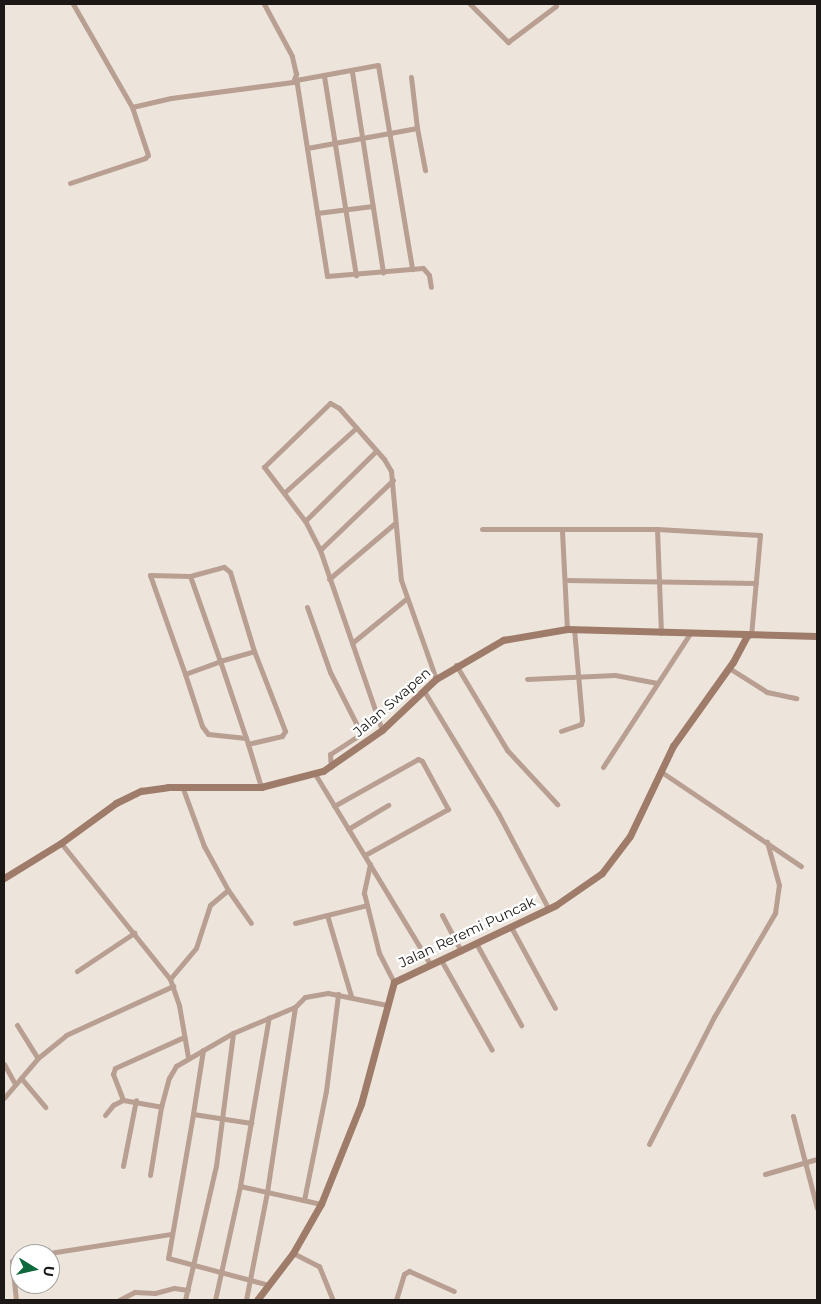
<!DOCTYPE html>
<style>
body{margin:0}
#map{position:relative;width:821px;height:1304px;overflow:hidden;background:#ede5dc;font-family:Montserrat,sans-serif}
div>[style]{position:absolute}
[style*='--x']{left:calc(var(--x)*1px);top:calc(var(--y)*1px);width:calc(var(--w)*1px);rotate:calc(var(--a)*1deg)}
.street>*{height:5px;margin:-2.5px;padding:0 2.5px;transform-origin:2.5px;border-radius:2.5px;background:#b89f92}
.secondary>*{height:7px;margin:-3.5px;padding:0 3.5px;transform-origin:3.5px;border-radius:3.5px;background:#9f7c6a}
span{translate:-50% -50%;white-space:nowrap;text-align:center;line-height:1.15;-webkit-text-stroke:4.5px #fff;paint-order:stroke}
.street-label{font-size:14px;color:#1b1815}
.frame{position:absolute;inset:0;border:5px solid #1b1815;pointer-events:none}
.north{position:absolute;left:10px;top:1244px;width:50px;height:50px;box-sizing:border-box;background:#fff;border:1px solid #a4a3a1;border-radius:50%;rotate:99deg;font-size:14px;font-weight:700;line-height:20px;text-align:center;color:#1b1815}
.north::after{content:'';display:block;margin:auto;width:18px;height:22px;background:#0f693c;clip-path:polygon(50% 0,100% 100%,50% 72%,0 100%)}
</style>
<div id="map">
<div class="street">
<div style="--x:470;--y:4;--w:54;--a:45"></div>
<div style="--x:508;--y:42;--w:60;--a:-36.9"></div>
<div style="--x:352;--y:72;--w:203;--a:81.2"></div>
<div style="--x:324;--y:76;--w:202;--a:80.9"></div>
<div style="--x:411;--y:77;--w:51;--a:83.3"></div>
<div style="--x:296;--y:78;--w:200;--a:81.1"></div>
<div style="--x:327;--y:276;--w:96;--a:-4.8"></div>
<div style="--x:423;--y:268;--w:9;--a:49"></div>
<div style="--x:429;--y:275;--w:12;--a:81"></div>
<div style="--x:296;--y:80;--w:83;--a:-10.4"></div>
<div style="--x:378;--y:65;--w:207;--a:80.5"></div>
<div style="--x:132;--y:107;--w:40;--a:-13"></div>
<div style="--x:171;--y:98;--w:123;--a:-7.5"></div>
<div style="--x:293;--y:82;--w:9;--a:-69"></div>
<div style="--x:296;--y:74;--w:18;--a:-103"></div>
<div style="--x:292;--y:56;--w:59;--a:-118.3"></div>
<div style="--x:307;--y:148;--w:112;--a:-10.3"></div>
<div style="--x:417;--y:128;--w:43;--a:79.2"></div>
<div style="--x:70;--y:183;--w:79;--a:-18.4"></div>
<div style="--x:145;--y:158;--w:4;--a:-45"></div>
<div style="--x:148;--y:155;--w:51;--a:-108.4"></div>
<div style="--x:132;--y:107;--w:119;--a:-119.8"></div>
<div style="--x:317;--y:213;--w:56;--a:-7.1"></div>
<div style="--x:285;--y:492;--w:96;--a:-42"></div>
<div style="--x:305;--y:521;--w:100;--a:-44.6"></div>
<div style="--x:482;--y:529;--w:175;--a:0"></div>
<div style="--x:657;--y:529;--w:103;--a:3.3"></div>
<div style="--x:760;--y:535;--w:101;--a:95.1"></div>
<div style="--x:657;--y:529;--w:104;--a:87.8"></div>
<div style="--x:562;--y:531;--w:98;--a:87.1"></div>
<div style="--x:320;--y:550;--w:101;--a:-43.8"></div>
<div style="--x:329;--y:579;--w:87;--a:-40.3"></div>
<div style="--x:565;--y:580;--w:191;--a:0.9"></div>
<div style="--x:307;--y:607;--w:69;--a:70.5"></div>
<div style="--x:330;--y:672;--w:66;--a:63"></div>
<div style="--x:360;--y:731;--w:5;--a:112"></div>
<div style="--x:358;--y:736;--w:33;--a:147"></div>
<div style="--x:330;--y:754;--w:13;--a:86"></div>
<div style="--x:352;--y:643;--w:70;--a:-39.2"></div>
<div style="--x:456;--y:665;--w:99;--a:59"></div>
<div style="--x:507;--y:750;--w:74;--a:47.2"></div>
<div style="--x:729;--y:668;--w:45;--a:32.3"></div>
<div style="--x:767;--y:692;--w:30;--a:12"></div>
<div style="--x:185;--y:674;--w:105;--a:-109.5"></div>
<div style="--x:150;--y:575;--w:40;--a:1.4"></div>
<div style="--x:527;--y:679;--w:88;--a:-2.6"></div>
<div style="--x:615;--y:675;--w:43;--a:10.8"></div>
<div style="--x:424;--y:691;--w:143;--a:58.8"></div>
<div style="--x:498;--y:813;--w:107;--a:62.2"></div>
<div style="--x:382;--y:730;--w:190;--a:-109"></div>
<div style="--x:320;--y:550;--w:33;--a:-117"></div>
<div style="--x:305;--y:521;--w:68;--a:-127.2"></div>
<div style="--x:264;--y:467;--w:92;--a:-44.1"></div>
<div style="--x:330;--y:403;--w:10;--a:29"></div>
<div style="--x:339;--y:408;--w:68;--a:48.6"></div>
<div style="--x:384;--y:459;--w:14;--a:60"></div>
<div style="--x:391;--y:471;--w:109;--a:84.8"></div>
<div style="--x:401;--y:580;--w:105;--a:70.5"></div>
<div style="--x:561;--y:731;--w:21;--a:-19"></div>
<div style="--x:581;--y:724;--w:4;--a:-76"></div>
<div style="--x:582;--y:720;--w:91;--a:-95"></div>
<div style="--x:246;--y:738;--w:38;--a:-174"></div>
<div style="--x:208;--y:734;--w:10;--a:-127"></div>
<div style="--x:202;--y:726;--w:55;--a:-108.1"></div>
<div style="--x:185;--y:674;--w:37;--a:-20"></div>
<div style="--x:220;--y:661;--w:90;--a:-109.4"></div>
<div style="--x:190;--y:576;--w:35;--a:-15"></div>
<div style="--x:224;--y:567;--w:8;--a:40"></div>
<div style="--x:230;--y:572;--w:83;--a:73.1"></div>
<div style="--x:254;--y:651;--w:86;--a:68.8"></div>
<div style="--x:285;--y:731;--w:6;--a:121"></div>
<div style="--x:282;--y:736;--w:35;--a:167"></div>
<div style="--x:248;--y:744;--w:88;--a:-108.6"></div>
<div style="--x:220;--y:661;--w:35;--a:-16"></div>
<div style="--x:248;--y:744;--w:45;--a:73.2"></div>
<div style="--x:603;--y:767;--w:158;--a:-56.9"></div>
<div style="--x:660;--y:771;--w:170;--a:34"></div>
<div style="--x:315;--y:774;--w:222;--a:58.8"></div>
<div style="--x:182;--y:786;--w:64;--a:69.9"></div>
<div style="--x:204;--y:846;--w:50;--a:61.4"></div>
<div style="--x:228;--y:890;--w:40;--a:55.1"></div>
<div style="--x:334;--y:806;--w:96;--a:-29.2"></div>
<div style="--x:418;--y:759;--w:4;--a:27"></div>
<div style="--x:422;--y:761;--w:55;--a:61.6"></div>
<div style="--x:448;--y:809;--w:95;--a:151"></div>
<div style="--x:348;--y:829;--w:47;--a:-31"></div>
<div style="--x:61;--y:843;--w:174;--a:51.3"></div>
<div style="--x:170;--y:979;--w:28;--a:71"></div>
<div style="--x:179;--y:1005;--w:53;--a:80.2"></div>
<div style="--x:370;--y:864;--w:30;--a:102"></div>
<div style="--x:364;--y:893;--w:62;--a:76"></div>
<div style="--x:379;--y:953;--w:33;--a:63"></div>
<div style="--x:327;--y:915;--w:84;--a:73.5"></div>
<div style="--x:442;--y:915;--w:41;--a:62.2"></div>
<div style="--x:295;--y:923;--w:74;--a:-14"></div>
<div style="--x:511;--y:927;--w:92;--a:61.5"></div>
<div style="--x:476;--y:943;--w:94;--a:61.2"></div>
<div style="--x:441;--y:960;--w:103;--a:60.5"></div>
<div style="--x:77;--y:971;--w:69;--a:-33.7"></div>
<div style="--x:170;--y:979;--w:40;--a:-50"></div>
<div style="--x:196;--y:948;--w:45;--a:-72"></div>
<div style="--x:210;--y:905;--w:23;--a:-40"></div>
<div style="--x:17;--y:1025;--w:39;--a:58"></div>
<div style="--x:203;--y:1050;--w:65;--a:98.9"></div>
<div style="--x:193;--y:1114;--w:59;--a:8.8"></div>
<div style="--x:4;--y:1064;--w:23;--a:61"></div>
<div style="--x:21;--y:1078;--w:38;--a:50"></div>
<div style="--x:4;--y:1098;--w:52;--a:-49.6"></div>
<div style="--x:38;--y:1058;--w:36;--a:-39"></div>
<div style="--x:66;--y:1035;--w:118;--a:-24.6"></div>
<div style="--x:123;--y:1100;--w:28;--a:-111"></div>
<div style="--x:113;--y:1074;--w:6;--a:-72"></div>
<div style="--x:115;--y:1068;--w:76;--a:-24.2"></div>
<div style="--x:193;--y:1114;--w:146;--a:99.8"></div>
<div style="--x:168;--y:1258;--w:105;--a:15"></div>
<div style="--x:105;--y:1115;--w:13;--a:-51"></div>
<div style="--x:113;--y:1105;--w:11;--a:-27"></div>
<div style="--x:123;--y:1100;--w:39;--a:10"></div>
<div style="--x:161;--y:1107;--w:30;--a:-75"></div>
<div style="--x:169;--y:1078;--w:14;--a:-60"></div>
<div style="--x:176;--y:1066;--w:66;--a:-30.1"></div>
<div style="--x:233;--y:1033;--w:67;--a:-22.8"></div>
<div style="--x:295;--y:1007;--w:14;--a:-45"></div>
<div style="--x:305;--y:997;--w:23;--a:-10"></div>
<div style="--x:328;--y:993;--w:60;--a:11.5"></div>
<div style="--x:793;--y:1116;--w:95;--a:75.4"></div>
<div style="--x:649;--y:1144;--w:143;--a:-62.9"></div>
<div style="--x:714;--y:1017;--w:121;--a:-59.6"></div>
<div style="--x:775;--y:913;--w:28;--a:-82"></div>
<div style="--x:779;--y:885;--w:45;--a:-105.6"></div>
<div style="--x:123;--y:1166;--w:67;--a:-78.9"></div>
<div style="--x:765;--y:1174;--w:54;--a:-16.1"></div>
<div style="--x:150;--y:1175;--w:69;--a:-80.8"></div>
<div style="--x:240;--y:1186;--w:83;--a:12.5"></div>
<div style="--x:304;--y:1200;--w:111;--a:-78.6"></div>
<div style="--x:326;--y:1091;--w:98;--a:-82.9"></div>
<div style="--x:293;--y:1253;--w:29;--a:27"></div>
<div style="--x:319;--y:1266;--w:37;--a:68"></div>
<div style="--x:43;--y:1254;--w:130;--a:-8.9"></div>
<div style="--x:16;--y:1300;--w:39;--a:-96"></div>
<div style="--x:12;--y:1261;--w:9;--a:-27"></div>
<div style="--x:119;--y:1300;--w:18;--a:-27"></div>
<div style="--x:135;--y:1292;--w:20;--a:3"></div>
<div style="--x:155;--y:1293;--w:20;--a:-15"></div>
<div style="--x:174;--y:1288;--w:14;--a:8"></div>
<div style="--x:185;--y:1300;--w:138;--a:-77"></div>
<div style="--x:216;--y:1166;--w:134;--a:-82.7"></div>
<div style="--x:215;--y:1300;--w:117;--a:-77.6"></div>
<div style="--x:240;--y:1186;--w:171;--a:-80.3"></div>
<div style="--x:246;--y:1300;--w:110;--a:-79"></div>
<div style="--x:267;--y:1192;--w:187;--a:-81.4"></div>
<div style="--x:396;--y:1300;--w:27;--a:-73"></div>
<div style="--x:404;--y:1274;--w:6;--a:-31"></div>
<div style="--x:409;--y:1271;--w:49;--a:24"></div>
</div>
<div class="secondary">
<div style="--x:4;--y:878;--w:67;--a:-31.6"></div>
<div style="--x:61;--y:843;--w:68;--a:-36"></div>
<div style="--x:116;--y:803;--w:28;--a:-26"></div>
<div style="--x:141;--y:791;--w:27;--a:-8"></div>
<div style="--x:168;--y:787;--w:93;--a:0"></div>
<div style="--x:261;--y:787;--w:64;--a:-14.5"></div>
<div style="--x:323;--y:771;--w:72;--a:-34.8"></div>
<div style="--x:382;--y:730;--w:74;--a:-43.4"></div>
<div style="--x:436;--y:679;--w:78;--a:-30.2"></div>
<div style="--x:503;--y:640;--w:65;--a:-9.8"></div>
<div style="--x:567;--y:629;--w:250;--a:1.6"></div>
<div style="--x:257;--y:1300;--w:59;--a:-52.5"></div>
<div style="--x:293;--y:1253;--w:56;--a:-60.3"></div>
<div style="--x:321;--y:1204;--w:108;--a:-68.2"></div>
<div style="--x:361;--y:1104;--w:126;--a:-74.9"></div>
<div style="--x:394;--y:982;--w:179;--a:-25.4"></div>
<div style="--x:556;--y:905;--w:56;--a:-34.8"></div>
<div style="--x:602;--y:873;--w:46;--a:-52.9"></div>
<div style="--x:630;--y:836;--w:100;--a:-64.5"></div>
<div style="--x:673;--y:746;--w:103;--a:-54.5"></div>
<div style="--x:733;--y:662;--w:30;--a:-62"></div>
</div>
<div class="street-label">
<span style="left:392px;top:702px;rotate:-41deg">Jalan Swapen</span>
<span style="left:467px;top:932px;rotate:-25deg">Jalan Reremi Puncak</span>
</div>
<div class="frame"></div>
<div class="north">U</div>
</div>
